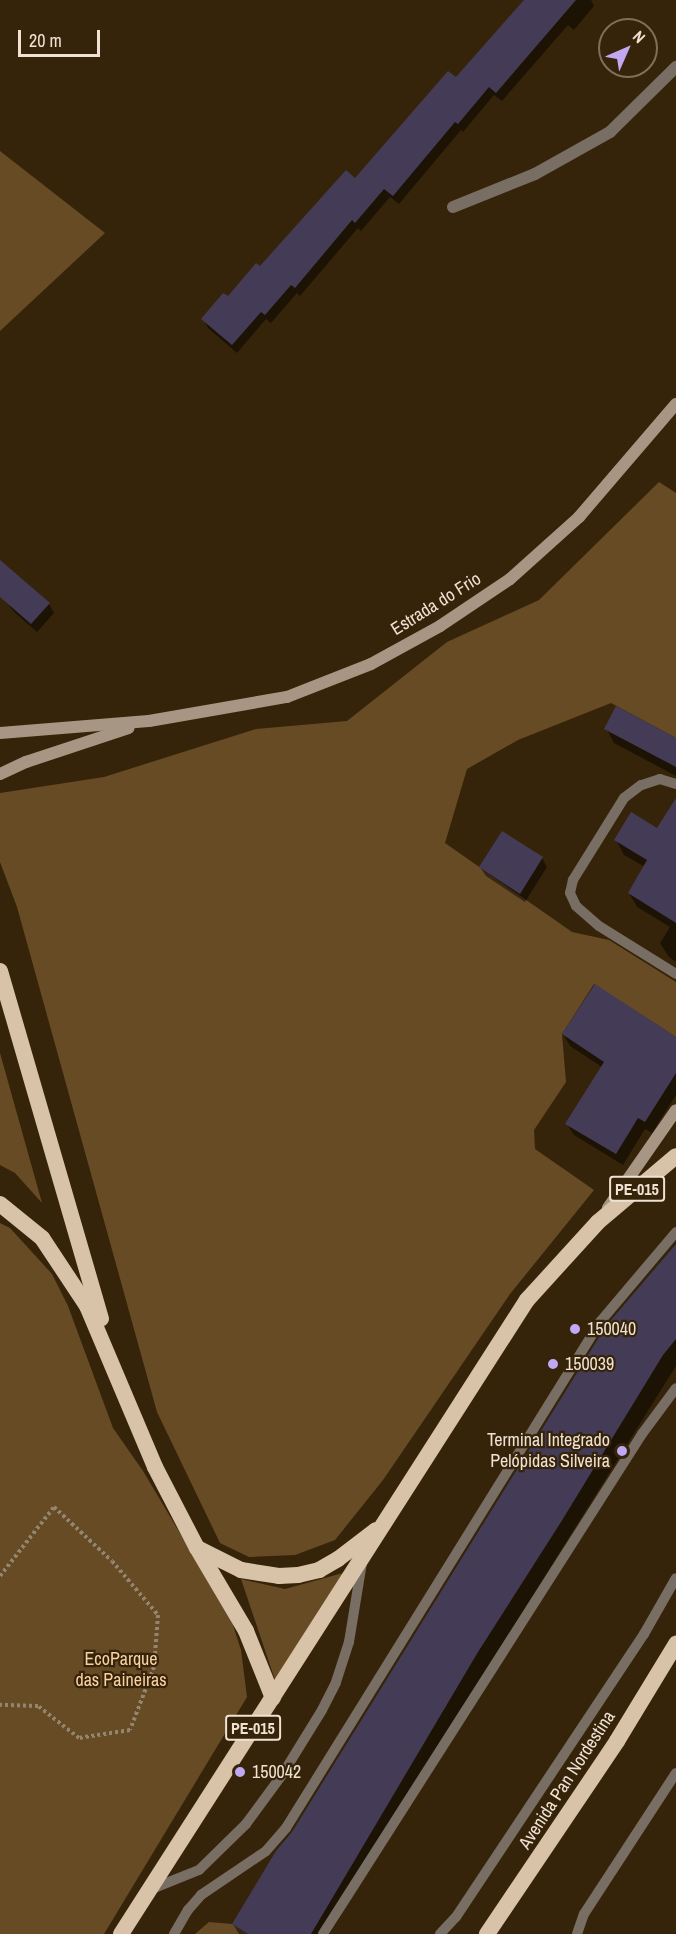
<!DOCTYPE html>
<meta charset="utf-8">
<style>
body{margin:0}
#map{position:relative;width:676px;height:1934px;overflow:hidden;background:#36240a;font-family:"Archivo Narrow",sans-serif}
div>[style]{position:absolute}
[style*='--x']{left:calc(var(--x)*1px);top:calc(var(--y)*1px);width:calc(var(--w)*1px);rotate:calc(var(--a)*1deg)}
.green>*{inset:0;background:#674b25}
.shadow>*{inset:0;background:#0007}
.building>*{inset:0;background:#443c57}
.path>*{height:4px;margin-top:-2px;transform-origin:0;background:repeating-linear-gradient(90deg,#948570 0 3px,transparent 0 6px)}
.service>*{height:10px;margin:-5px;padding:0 5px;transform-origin:5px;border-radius:5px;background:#786e63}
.minor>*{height:12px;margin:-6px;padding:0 6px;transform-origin:6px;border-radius:6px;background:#786e63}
.secondary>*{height:12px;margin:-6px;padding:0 6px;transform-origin:6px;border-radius:6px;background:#a69683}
.trunk>*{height:16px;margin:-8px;padding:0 8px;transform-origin:8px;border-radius:8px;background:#d9c3a8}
.dots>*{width:16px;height:16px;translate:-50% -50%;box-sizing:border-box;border:3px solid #36240a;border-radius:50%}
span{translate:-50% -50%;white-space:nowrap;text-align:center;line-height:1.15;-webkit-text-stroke:4.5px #36240a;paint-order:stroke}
.shield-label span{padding:2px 4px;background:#36240a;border:2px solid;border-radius:4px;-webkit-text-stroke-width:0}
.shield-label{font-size:16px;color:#efe2d3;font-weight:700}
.street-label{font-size:18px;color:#efe2d3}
.poi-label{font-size:18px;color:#efe2d3}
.left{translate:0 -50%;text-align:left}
.right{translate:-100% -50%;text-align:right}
.park-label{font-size:18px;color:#f9d2a3}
.north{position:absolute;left:598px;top:18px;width:60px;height:60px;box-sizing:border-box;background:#36240a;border:2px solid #80705a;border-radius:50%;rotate:45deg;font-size:16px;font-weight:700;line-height:24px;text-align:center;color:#efe2d3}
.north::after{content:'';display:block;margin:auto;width:21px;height:27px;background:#c0a8f3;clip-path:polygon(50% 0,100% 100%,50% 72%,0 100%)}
.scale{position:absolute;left:18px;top:30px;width:82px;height:27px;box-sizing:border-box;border:3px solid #efe2d3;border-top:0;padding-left:8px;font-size:18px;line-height:21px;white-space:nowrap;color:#efe2d3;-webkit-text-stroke:4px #36240a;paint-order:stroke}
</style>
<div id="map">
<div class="green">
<div style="clip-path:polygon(0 151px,105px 233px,0 331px)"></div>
<div style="clip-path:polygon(659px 482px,676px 493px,676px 738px,611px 703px,518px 740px,467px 769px,445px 843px,572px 932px,609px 940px,676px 982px,676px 1037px,594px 984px,562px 1034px,566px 1082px,534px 1130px,535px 1149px,594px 1190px,510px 1294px,383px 1480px,335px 1540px,295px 1555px,249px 1557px,220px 1543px,157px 1412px,17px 907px,0 862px,0 793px,104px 777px,256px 729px,347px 721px,447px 642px,539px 600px)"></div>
<div style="clip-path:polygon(0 1053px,42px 1203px,15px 1173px,0 1165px)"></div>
<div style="clip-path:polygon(0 1223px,10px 1228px,52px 1274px,68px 1306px,113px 1428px,143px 1471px,231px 1619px,241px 1650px,247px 1697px,104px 1934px,0 1934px)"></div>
<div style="clip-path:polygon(343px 1573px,275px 1680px,241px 1579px,285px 1589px)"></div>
<div style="clip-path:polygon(209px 1922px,232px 1924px,248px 1934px,195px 1934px)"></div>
</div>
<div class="shadow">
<div style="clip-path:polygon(535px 0,591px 0,594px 6px,574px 30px,568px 25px,502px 101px,494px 95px,463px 132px,461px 130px,399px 204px,390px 197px,361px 231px,358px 228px,300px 296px,297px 293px,271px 323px,266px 319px,237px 353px,208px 328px,203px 319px,355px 180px)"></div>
<div style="clip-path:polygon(23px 582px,49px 604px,54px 613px,37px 632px,13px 611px,7px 602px)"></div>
<div style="clip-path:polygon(606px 728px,676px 740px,676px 776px,614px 743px)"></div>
<div style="clip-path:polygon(676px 801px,676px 962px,669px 957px,660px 943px,670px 927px,637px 907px,629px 893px,645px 867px,624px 855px,616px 840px,658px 830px)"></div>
<div style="clip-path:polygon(542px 858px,547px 867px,525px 902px,486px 876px,480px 867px)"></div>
<div style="clip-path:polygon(563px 1034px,676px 1039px,676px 1095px,652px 1133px,645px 1129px,623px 1165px,574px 1135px,567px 1124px,602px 1067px,570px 1046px)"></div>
<div style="clip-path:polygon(676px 1244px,676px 1366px,487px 1669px,330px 1934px,239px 1934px,233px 1924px,294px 1833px,607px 1327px)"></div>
</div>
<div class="building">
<div style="clip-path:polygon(524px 0,576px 0,496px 93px,489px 87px,458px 124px,455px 122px,393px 196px,384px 189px,355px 223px,352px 220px,295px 288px,291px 285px,265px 315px,261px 312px,232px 345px,201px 319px,223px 293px,228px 296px,256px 263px,260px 266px,346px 170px,355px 178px,448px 71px,456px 77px)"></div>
<div style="clip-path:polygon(0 560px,50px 603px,31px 624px,0 597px)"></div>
<div style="clip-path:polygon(616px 706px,676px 738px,676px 767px,604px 729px)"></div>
<div style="clip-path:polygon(676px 798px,676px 923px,628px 893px,647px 860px,614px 840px,631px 812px,657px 828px)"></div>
<div style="clip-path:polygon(502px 831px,543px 857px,520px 894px,479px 867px)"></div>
<div style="clip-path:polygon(595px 984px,676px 1037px,676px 1073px,645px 1122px,638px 1118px,616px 1154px,565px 1124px,604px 1062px,562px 1034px)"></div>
<div style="clip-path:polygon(676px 1244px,676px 1339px,663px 1355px,561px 1522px,478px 1652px,311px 1934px,248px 1934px,232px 1924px,276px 1851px,292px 1832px,606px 1326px)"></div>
</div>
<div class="path">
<div style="--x:0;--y:1576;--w:88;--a:-52"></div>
<div style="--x:54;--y:1507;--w:79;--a:43"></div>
<div style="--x:112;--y:1561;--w:71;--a:49.6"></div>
<div style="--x:158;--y:1615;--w:52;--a:94.4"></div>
<div style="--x:154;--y:1667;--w:67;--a:110.9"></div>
<div style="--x:130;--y:1730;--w:52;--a:171.1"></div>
<div style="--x:79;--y:1738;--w:52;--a:-142"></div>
<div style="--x:38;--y:1706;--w:38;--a:-178"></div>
</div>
<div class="service">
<div style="--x:676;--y:784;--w:17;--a:-163"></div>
<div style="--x:660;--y:779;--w:20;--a:162"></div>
<div style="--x:641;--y:785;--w:21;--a:143"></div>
<div style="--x:624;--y:798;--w:97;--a:121.9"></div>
<div style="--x:573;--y:880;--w:13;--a:103"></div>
<div style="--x:570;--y:893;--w:14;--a:65"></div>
<div style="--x:576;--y:906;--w:30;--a:41"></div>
<div style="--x:599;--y:926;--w:91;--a:31.9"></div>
<div style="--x:149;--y:1890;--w:54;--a:-21.8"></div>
<div style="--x:199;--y:1870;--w:66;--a:-44.4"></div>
<div style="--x:246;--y:1824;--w:61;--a:-53.7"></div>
<div style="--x:282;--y:1775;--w:76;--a:-58.4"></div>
<div style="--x:322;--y:1710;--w:31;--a:-63"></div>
<div style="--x:336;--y:1682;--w:42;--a:-72"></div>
<div style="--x:349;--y:1642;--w:80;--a:-80.7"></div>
<div style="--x:174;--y:1934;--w:28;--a:-60"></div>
<div style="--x:188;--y:1910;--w:20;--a:-49"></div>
<div style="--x:201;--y:1895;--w:78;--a:-34.1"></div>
<div style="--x:266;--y:1851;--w:30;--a:-49"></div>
<div style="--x:286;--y:1828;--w:596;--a:-58.18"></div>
<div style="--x:600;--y:1322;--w:118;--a:-49.8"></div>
<div style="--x:323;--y:1934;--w:593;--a:-57.46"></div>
<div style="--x:642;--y:1434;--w:57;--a:-53.5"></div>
<div style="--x:440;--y:1934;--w:23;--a:-47"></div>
<div style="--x:456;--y:1917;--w:340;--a:-56.4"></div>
<div style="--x:644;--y:1634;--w:64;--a:-60.3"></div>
<div style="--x:577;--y:1934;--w:21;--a:-71"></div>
<div style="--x:584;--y:1914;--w:168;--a:-56.9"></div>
</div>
<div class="minor">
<div style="--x:453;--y:207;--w:88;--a:-21.9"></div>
<div style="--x:535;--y:174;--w:86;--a:-29.2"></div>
<div style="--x:610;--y:132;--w:93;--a:-44.6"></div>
</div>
<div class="secondary">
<div style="--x:0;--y:733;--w:149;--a:-4.6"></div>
<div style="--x:149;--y:721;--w:140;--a:-9.9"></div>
<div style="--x:287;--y:697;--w:90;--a:-21.4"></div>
<div style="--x:371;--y:664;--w:79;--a:-28.8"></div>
<div style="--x:440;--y:626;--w:84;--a:-33.9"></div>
<div style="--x:510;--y:579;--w:93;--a:-41.9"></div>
<div style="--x:579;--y:517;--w:149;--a:-49.4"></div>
<div style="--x:0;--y:774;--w:29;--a:-25"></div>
<div style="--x:26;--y:762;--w:108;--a:-18.3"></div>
<div style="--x:608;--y:1208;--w:119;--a:-55.2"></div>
</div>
<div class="trunk">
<div style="--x:0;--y:971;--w:362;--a:73.8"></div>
<div style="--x:0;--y:1204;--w:54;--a:39"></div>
<div style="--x:42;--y:1238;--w:82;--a:56.5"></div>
<div style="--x:87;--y:1306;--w:175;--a:67.1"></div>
<div style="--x:155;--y:1467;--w:91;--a:62.6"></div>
<div style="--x:197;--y:1548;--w:96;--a:59.4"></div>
<div style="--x:246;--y:1631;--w:72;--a:68.1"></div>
<div style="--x:197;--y:1548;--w:49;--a:26.6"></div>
<div style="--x:241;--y:1570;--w:38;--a:9"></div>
<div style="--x:279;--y:1576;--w:19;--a:-3"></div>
<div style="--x:298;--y:1575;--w:22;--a:-13"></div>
<div style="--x:319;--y:1570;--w:22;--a:-30"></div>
<div style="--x:338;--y:1559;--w:48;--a:-37.3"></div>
<div style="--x:121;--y:1934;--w:753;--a:-57.37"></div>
<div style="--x:527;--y:1300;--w:105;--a:-47.7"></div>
<div style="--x:598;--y:1222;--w:102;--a:-40.2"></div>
<div style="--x:487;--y:1934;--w:233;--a:-56"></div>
<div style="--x:617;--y:1741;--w:114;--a:-58.7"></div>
</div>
<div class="dots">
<div style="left:575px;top:1329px;background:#c0a8f3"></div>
<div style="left:553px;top:1364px;background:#c0a8f3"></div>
<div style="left:622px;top:1451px;background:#c0a8f3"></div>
<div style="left:240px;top:1772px;background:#c0a8f3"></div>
</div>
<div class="shield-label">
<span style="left:637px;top:1189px">PE-015</span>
<span style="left:253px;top:1728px">PE-015</span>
</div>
<div class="street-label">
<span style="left:436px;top:604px;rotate:-32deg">Estrada do Frio</span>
<span style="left:567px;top:1780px;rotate:-57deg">Avenida Pan Nordestina</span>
</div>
<div class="poi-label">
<span class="left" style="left:587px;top:1329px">150040</span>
<span class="left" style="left:565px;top:1364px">150039</span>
<span class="right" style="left:610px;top:1451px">Terminal Integrado<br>Pelópidas Silveira</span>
<span class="left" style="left:252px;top:1772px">150042</span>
</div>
<div class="park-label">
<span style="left:121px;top:1670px">EcoParque<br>das Paineiras</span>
</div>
<div class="north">N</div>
<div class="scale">20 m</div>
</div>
